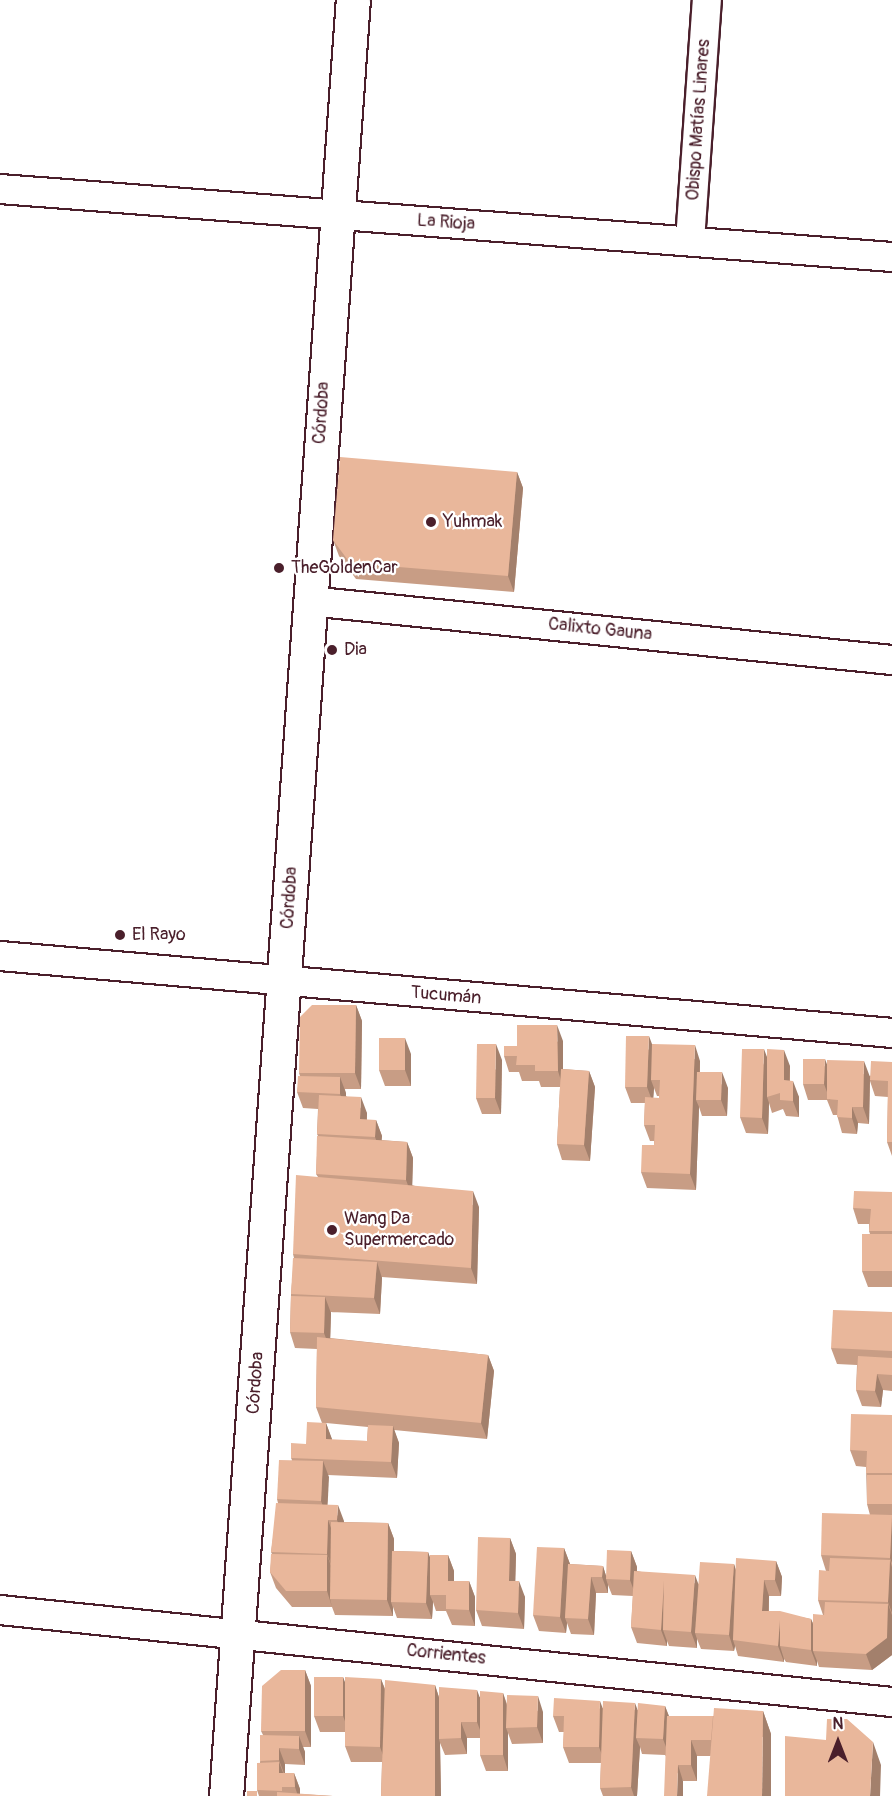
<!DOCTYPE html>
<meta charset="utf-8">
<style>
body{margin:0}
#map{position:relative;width:892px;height:1796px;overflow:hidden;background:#fff;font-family:Pangolin,sans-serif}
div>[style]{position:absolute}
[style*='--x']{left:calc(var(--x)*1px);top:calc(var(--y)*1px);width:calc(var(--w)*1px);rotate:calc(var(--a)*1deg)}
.roads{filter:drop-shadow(2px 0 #4a1f2b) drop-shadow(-2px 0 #4a1f2b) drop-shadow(0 2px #4a1f2b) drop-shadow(0 -2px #4a1f2b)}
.minor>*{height:28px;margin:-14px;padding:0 14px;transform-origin:14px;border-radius:14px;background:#fff}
.secondary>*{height:33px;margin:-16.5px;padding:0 16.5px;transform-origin:16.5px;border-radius:16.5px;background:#fff}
.wall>*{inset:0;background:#c89d85}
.shaded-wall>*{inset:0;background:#a3806c}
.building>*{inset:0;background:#e9b79b}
.dots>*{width:16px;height:16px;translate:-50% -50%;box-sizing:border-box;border:3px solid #fff;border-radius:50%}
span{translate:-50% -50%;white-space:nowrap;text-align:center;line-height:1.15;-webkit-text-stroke:4.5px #fff;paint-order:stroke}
.street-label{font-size:18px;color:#4a1f2b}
.poi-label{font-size:18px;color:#4a1f2b}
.left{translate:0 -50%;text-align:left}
.north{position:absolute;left:808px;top:1712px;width:60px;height:60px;-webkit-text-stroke:4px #fff;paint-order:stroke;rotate:0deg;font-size:16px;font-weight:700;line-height:24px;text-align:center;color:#4a1f2b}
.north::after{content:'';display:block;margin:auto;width:21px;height:27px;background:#4a1f2b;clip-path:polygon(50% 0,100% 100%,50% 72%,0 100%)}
</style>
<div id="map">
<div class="roads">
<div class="minor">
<div style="--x:0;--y:189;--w:895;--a:4.36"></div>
<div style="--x:690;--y:241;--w:242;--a:-86"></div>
<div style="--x:309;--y:601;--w:586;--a:5.78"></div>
<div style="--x:0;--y:956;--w:895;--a:4.93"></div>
<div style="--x:0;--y:1610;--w:897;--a:5.89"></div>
</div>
<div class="secondary">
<div style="--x:226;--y:1796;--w:1800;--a:-85.96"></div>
</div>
</div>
<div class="wall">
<div style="clip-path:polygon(517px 472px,523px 488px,514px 592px,356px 579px,339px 556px,333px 540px)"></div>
<div style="clip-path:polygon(evenodd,356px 1005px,362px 1021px,361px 1089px,345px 1089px,346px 1096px,367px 1113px,367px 1120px,376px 1120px,382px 1136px,381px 1140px,407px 1142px,413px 1158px,412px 1185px,479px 1207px,477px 1284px,382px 1277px,380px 1314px,331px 1312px,330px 1338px,488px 1355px,494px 1371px,487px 1439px,394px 1430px,399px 1443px,397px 1478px,328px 1475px,327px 1505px,344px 1522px,388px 1523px,394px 1539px,394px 1551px,428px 1552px,430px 1558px,448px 1555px,454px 1571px,454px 1581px,469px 1581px,475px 1597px,475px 1626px,452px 1625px,446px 1611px,436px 1611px,433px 1602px,432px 1619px,397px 1618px,393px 1607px,393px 1616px,335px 1615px,332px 1607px,292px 1607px,276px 1588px,270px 1572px,272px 1554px,271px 1552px,278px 1503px,277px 1499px,292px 1460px,291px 1458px,306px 1444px,322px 1423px,316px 1407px,317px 1349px,295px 1348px,290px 1332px,291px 1294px,294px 1258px,293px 1254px,318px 1177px,316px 1174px,318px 1136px,317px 1134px,318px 1109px,303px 1108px,297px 1092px,300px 1076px,299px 1073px,356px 1005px,326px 1423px,368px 1427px,367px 1441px,332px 1440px,326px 1423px)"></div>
<div style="clip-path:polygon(563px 1041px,563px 1069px,589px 1071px,595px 1087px,590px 1161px,562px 1160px,557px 1144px,560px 1087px,541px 1087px,539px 1081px,522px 1081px,519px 1072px,509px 1072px,504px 1056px,517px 1046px)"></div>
<div style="clip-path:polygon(evenodd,652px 1044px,700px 1061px,700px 1072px,728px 1088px,727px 1116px,702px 1116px,699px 1107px,696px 1190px,647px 1188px,641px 1172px,654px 1145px,654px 1141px,650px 1141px,644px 1125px,645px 1103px,631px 1103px,625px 1087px,652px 1044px,654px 1088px,657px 1096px,659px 1096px,659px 1098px,653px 1098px,654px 1088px)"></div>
<div style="clip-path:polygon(411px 1054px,411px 1086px,385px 1086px,379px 1070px)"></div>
<div style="clip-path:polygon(767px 1056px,790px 1066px,790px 1081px,799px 1097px,799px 1117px,786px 1116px,783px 1109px,772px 1113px,769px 1103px,768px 1134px,746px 1133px,740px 1117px)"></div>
<div style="clip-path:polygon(502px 1060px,501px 1114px,482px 1114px,476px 1098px)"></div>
<div style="clip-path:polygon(892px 1062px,892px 1156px,887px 1142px,888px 1097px,875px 1096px,870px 1081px,869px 1124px,858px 1123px,857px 1134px,842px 1133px,837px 1115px,833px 1115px,827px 1100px,808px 1100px,803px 1084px,827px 1064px,870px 1076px)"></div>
<div style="clip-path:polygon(892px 1192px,892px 1287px,868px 1287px,862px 1271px,870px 1234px,869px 1231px,869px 1224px,858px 1224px,853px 1208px)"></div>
<div style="clip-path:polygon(892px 1312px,892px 1391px,883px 1390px,881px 1407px,862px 1406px,856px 1390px,857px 1365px,837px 1364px,831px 1348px)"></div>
<div style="clip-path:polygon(892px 1415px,892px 1655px,872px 1670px,819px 1667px,817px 1661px,817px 1666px,786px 1662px,784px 1659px,784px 1662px,738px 1656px,735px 1646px,734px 1651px,701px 1649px,697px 1639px,697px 1648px,669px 1646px,667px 1641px,667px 1646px,637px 1643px,631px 1627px,633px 1596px,612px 1595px,608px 1585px,608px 1593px,596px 1593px,594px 1635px,571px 1634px,567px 1623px,566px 1633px,539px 1631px,533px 1615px,564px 1548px,570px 1564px,603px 1566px,606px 1576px,631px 1551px,637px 1567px,637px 1571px,698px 1584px,734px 1564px,736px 1571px,776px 1561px,782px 1577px,781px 1596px,769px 1596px,769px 1611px,811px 1619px,813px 1623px,823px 1615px,818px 1600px,826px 1571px,821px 1555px,870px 1515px,867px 1504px,866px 1467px,856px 1466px,850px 1450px)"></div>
<div style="clip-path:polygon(510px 1538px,516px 1554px,515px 1581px,525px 1597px,524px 1629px,482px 1626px,476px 1610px)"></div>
<div style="clip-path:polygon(305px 1670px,311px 1686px,311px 1747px,303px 1747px,305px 1752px,305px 1765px,285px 1764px,285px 1773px,294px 1773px,300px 1789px,300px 1794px,333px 1796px,259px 1796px,257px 1790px,263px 1735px,261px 1731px)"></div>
<div style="clip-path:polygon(343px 1677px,345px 1683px,381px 1679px,385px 1689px,435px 1685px,439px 1697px,480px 1697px,503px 1693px,507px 1704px,543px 1712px,543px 1743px,512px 1744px,508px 1733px,508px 1771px,486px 1771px,480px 1755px,480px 1738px,467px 1738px,467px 1754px,445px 1755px,440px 1743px,441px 1796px,381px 1796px,382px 1762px,351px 1762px,345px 1746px,345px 1732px,320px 1732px,314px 1716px)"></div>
<div style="clip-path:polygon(665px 1706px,669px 1716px,713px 1716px,763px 1711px,771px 1734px,710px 1756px,697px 1756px,697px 1781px,683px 1781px,665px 1755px,642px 1754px,640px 1747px,637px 1796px,603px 1796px,600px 1788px,601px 1763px,569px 1763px,563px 1747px,564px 1732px,559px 1732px,553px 1716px,603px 1708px,638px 1710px)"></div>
</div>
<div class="shaded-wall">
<div style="clip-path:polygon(517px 472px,523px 488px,514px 592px,508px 576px)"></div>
<div style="clip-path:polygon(356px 1005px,362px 1021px,361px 1089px,355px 1073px)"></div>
<div style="clip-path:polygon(557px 1025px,563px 1041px,563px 1087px,558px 1071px)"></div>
<div style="clip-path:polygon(649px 1036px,655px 1052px,651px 1080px,654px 1088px,653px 1103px,647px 1087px)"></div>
<div style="clip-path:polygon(405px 1038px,411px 1054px,411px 1086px,405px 1070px)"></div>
<div style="clip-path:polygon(496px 1044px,502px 1060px,501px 1114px,495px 1098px)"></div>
<div style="clip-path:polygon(695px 1045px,700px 1061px,699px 1100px,696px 1100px,699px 1107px,696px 1190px,690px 1174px)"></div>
<div style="clip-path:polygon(764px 1049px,770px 1065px,767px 1097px,769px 1103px,768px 1134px,762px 1118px)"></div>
<div style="clip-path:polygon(784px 1050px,790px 1066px,789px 1096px,784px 1080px)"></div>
<div style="clip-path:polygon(825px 1059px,831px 1075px,830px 1100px,824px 1084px)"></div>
<div style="clip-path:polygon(864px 1061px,870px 1077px,869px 1124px,863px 1107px)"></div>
<div style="clip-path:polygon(589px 1071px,595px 1087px,590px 1161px,584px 1145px)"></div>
<div style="clip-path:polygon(722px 1072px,728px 1088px,727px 1116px,721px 1100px)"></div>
<div style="clip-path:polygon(340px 1077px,346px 1093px,346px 1110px,340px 1094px)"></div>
<div style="clip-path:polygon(793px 1081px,799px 1097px,799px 1117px,793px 1101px)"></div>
<div style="clip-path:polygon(361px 1097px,367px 1113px,366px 1135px,360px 1119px)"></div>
<div style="clip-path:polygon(852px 1107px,858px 1123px,857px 1134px,852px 1118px)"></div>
<div style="clip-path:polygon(376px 1120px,382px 1136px,381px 1153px,375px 1137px)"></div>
<div style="clip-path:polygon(407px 1142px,413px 1158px,412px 1196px,406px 1180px)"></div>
<div style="clip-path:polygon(473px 1191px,479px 1207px,477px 1284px,471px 1268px)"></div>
<div style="clip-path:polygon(377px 1262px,382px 1278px,380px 1314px,374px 1298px)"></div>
<div style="clip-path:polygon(325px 1297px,331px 1313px,330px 1349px,324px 1333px)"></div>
<div style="clip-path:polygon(488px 1355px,494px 1371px,487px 1439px,481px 1423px)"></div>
<div style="clip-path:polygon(877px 1374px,883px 1390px,881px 1407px,875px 1391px)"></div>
<div style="clip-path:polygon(326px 1423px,332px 1439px,331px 1455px,326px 1439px)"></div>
<div style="clip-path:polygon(393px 1426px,399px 1443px,397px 1478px,391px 1462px)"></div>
<div style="clip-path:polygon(323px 1461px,329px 1477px,327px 1517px,321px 1501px)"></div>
<div style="clip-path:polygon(338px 1505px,344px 1521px,343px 1536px,337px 1520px)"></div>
<div style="clip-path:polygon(892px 1516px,892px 1563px,890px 1558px)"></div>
<div style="clip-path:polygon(328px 1520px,334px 1536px,333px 1570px,327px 1554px)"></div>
<div style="clip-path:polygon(388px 1523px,394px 1539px,393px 1602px,391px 1602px,393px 1608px,393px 1616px,387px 1600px)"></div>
<div style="clip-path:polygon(510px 1538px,516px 1554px,515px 1597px,509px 1581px)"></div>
<div style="clip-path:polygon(564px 1548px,570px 1564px,565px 1618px,567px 1623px,566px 1633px,560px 1617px)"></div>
<div style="clip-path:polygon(631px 1551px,637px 1567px,636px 1596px,630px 1580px)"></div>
<div style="clip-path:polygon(428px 1552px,434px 1568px,430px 1595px,433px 1602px,432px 1619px,426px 1603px)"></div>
<div style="clip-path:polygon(327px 1555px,333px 1571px,330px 1599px,332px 1607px,327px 1591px)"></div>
<div style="clip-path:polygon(448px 1555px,454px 1571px,454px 1597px,448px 1581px)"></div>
<div style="clip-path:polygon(890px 1560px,892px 1567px,892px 1613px,888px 1602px)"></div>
<div style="clip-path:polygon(776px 1561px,782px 1577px,781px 1596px,775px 1580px)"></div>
<div style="clip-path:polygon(734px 1564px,739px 1580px,733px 1640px,735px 1646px,734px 1651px,729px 1635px)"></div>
<div style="clip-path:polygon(603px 1566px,607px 1579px,606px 1579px,608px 1585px,608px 1593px,602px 1577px)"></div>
<div style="clip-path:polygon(695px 1575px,701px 1591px,695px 1633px,697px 1639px,697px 1648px,691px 1632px)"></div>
<div style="clip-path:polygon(591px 1577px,596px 1593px,594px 1635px,588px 1619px)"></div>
<div style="clip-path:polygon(664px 1580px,663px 1630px,667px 1641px,667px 1646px,661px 1630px)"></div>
<div style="clip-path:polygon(764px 1580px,769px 1596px,768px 1627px,762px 1611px)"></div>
<div style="clip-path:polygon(469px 1581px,475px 1597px,475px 1626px,469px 1610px)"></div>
<div style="clip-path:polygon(519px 1581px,525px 1597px,524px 1629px,518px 1613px)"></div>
<div style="clip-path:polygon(888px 1604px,892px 1615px,892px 1655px,872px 1670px,866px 1654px)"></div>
<div style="clip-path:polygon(811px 1619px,817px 1635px,813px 1651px,817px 1661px,817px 1666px,811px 1650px)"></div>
<div style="clip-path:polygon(780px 1620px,780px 1646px,784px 1659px,784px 1662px,778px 1646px)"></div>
<div style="clip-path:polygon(305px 1670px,311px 1686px,311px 1747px,305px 1731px)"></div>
<div style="clip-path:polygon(343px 1677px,349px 1693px,349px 1732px,343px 1716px)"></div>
<div style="clip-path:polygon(381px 1679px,387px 1695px,386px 1763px,380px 1747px)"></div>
<div style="clip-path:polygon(435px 1685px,440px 1701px,439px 1739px,440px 1743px,441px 1796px,435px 1796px)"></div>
<div style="clip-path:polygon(477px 1690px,483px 1706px,483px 1738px,477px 1722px)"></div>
<div style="clip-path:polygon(503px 1693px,508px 1709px,506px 1728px,508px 1733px,508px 1771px,503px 1755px)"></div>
<div style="clip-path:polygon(538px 1696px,543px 1712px,543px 1743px,537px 1727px)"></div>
<div style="clip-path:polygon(600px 1701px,606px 1717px,605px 1763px,599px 1747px)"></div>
<div style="clip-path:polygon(635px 1703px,641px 1719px,636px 1738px,640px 1747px,637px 1796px,634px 1796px,631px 1787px)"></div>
<div style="clip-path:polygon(665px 1706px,671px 1722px,669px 1755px,663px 1739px)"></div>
<div style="clip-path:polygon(763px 1711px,771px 1734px,771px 1796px,762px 1796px)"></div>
<div style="clip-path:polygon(461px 1722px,467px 1738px,467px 1754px,461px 1738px)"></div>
<div style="clip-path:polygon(299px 1736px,305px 1752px,305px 1765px,299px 1749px)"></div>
<div style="clip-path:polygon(691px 1740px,697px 1756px,697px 1781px,691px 1765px)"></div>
<div style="clip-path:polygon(873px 1742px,881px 1765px,880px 1796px,870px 1796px)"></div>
<div style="clip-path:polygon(279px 1748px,285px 1764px,285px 1776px,279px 1760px)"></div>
<div style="clip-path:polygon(279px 1762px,285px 1778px,279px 1773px)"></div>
<div style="clip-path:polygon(678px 1765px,683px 1781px,683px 1796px,677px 1796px)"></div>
<div style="clip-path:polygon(294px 1773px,300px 1789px,300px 1796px,298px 1796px,295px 1787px)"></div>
</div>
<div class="building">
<div style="clip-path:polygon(340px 457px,517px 472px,508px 576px,350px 563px,333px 540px)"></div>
<div style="clip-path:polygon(312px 1005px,356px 1005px,355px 1073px,299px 1073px,300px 1017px)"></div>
<div style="clip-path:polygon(517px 1025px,557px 1025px,558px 1071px,535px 1071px,535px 1065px,516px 1065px,517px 1056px,504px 1056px,504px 1046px,517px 1046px)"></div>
<div style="clip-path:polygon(626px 1036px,649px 1036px,647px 1087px,625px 1087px)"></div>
<div style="clip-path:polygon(379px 1038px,405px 1038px,405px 1070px,379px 1070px)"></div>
<div style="clip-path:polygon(477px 1044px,496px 1044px,495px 1098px,476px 1098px)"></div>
<div style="clip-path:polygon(652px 1044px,695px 1045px,690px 1174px,641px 1172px,642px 1145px,654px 1145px,655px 1125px,644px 1125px,645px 1097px,659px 1098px,660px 1080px,651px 1080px)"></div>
<div style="clip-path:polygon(742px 1049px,764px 1049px,762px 1118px,740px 1117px)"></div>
<div style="clip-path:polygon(767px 1049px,784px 1050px,784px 1080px,793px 1081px,793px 1101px,780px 1100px,780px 1093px,767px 1097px)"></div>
<div style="clip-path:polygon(803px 1059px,825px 1059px,824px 1084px,803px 1084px)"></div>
<div style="clip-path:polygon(827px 1060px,864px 1061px,863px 1107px,852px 1107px,852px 1118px,837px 1117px,838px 1100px,827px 1099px)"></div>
<div style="clip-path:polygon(871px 1061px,892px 1062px,892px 1142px,887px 1142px,888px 1081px,870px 1080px)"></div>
<div style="clip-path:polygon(561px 1069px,589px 1071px,584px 1145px,557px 1144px)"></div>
<div style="clip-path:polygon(697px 1072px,722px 1072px,721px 1100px,696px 1100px)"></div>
<div style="clip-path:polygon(298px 1076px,340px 1077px,340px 1094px,297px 1092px)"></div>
<div style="clip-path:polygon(319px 1095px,361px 1097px,360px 1119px,376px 1120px,375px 1137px,317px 1134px)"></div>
<div style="clip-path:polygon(317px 1136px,407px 1142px,406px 1180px,316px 1174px)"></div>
<div style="clip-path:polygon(296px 1175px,473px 1191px,471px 1268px,293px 1254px)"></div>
<div style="clip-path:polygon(854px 1191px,892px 1192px,892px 1231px,869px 1231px,871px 1209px,853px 1208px)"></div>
<div style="clip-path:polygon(862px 1234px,892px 1234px,892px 1271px,862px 1271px)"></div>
<div style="clip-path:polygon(293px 1258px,377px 1262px,374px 1298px,291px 1294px)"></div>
<div style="clip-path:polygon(291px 1296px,325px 1297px,324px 1333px,290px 1332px)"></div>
<div style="clip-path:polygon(833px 1310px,892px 1312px,892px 1351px,831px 1348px)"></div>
<div style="clip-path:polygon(317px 1337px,488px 1355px,481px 1423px,316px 1407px)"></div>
<div style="clip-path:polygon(858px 1356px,892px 1358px,892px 1375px,877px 1374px,875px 1391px,856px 1390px)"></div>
<div style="clip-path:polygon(851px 1414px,892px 1415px,892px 1473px,866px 1473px,867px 1451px,850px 1450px)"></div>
<div style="clip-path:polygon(307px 1422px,326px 1423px,326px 1439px,367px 1441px,368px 1425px,393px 1426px,391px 1462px,291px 1458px,291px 1443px,306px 1444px)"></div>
<div style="clip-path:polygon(279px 1460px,323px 1461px,321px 1501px,277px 1499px)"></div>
<div style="clip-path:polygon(867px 1475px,892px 1475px,892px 1504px,867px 1504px)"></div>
<div style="clip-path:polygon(276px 1503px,338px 1505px,337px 1520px,328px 1520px,327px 1554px,271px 1552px)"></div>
<div style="clip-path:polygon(822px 1513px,892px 1515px,890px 1558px,821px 1555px)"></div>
<div style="clip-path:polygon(331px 1522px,388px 1523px,387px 1600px,330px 1599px)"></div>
<div style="clip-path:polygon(478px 1537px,510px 1538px,509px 1581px,519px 1581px,518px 1613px,476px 1610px)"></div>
<div style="clip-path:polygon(537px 1547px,564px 1548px,560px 1617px,533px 1615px)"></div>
<div style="clip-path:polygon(607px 1550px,631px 1551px,630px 1580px,606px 1579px)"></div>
<div style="clip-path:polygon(392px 1551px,428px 1552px,426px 1603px,391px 1602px)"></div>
<div style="clip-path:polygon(271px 1554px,327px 1555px,327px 1591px,286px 1591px,270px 1572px)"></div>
<div style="clip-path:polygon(430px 1555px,448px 1555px,448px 1581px,469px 1581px,469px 1610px,446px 1609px,446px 1595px,430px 1595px)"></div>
<div style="clip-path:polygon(736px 1558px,776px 1561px,775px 1580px,764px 1580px,762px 1611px,780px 1611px,811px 1619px,811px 1650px,780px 1646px,780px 1620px,778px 1646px,733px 1640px)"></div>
<div style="clip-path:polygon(830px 1558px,890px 1560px,888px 1602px,818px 1600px,819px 1570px,829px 1571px)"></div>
<div style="clip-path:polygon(700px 1562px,734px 1564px,729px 1635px,695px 1633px)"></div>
<div style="clip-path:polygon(568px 1564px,603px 1566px,602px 1577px,591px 1577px,588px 1619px,565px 1618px)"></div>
<div style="clip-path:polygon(634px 1571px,695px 1575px,691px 1632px,663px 1630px,664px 1580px,661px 1630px,631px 1627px)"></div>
<div style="clip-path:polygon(825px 1602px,888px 1604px,887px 1638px,866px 1654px,813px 1651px,813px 1614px,824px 1615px)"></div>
<div style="clip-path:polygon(281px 1670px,305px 1670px,305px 1731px,261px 1731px,262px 1686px)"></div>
<div style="clip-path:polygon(314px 1677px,343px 1677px,343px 1716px,314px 1716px)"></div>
<div style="clip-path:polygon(345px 1677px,381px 1679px,380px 1747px,345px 1746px)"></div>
<div style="clip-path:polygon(385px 1680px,435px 1685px,435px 1796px,381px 1796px)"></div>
<div style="clip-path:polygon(439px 1687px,477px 1690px,477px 1722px,461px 1722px,461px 1738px,439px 1739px)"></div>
<div style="clip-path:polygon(480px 1691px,503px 1693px,503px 1755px,480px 1755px)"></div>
<div style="clip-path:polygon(507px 1695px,538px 1696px,537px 1727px,506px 1728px)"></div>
<div style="clip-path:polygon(554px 1698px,600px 1701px,599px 1747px,563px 1747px,564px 1716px,553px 1716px)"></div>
<div style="clip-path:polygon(603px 1701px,635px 1703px,631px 1787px,600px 1788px)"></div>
<div style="clip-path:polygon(638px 1703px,665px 1706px,663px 1739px,636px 1738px)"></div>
<div style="clip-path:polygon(714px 1708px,763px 1711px,762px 1796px,707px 1796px)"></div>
<div style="clip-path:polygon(667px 1716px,713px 1716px,711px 1740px,691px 1740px,691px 1765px,678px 1765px,677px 1796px,664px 1796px)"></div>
<div style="clip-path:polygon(827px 1719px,847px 1719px,873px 1742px,870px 1796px,785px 1796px,785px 1736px,826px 1740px)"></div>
<div style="clip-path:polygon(260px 1735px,299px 1736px,299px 1749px,279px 1748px,279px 1760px,260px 1761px)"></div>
<div style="clip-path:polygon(279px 1762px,279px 1773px,294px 1773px,295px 1787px,282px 1787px,282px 1791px,257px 1790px,257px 1763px)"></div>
<div style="clip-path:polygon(247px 1791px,257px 1791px,257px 1796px,247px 1796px)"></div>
<div style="clip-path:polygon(277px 1792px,333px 1796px,277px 1796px)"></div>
</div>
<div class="dots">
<div style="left:431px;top:522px;background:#4a1f2b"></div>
<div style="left:279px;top:568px;background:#4a1f2b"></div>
<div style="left:332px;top:650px;background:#4a1f2b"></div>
<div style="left:120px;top:935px;background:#4a1f2b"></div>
<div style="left:332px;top:1230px;background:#4a1f2b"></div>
</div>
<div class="street-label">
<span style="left:699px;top:120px;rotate:-86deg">Obispo Matías Linares</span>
<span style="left:446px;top:223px;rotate:4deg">La Rioja</span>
<span style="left:322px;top:413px;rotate:-86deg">Córdoba</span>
<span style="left:600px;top:630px;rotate:6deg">Calixto Gauna</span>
<span style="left:290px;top:898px;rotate:-86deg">Córdoba</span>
<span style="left:446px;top:996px;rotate:5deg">Tucumán</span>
<span style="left:256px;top:1383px;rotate:-86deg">Córdoba</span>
<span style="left:446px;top:1655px;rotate:6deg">Corrientes</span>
</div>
<div class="poi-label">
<span class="left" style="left:443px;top:522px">Yuhmak</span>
<span class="left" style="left:291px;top:568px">TheGoldenCar</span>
<span class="left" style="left:344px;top:650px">Dia</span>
<span class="left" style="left:132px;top:935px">El Rayo</span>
<span class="left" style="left:344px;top:1230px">Wang Da<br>Supermercado</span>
</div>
<div class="north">N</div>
</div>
